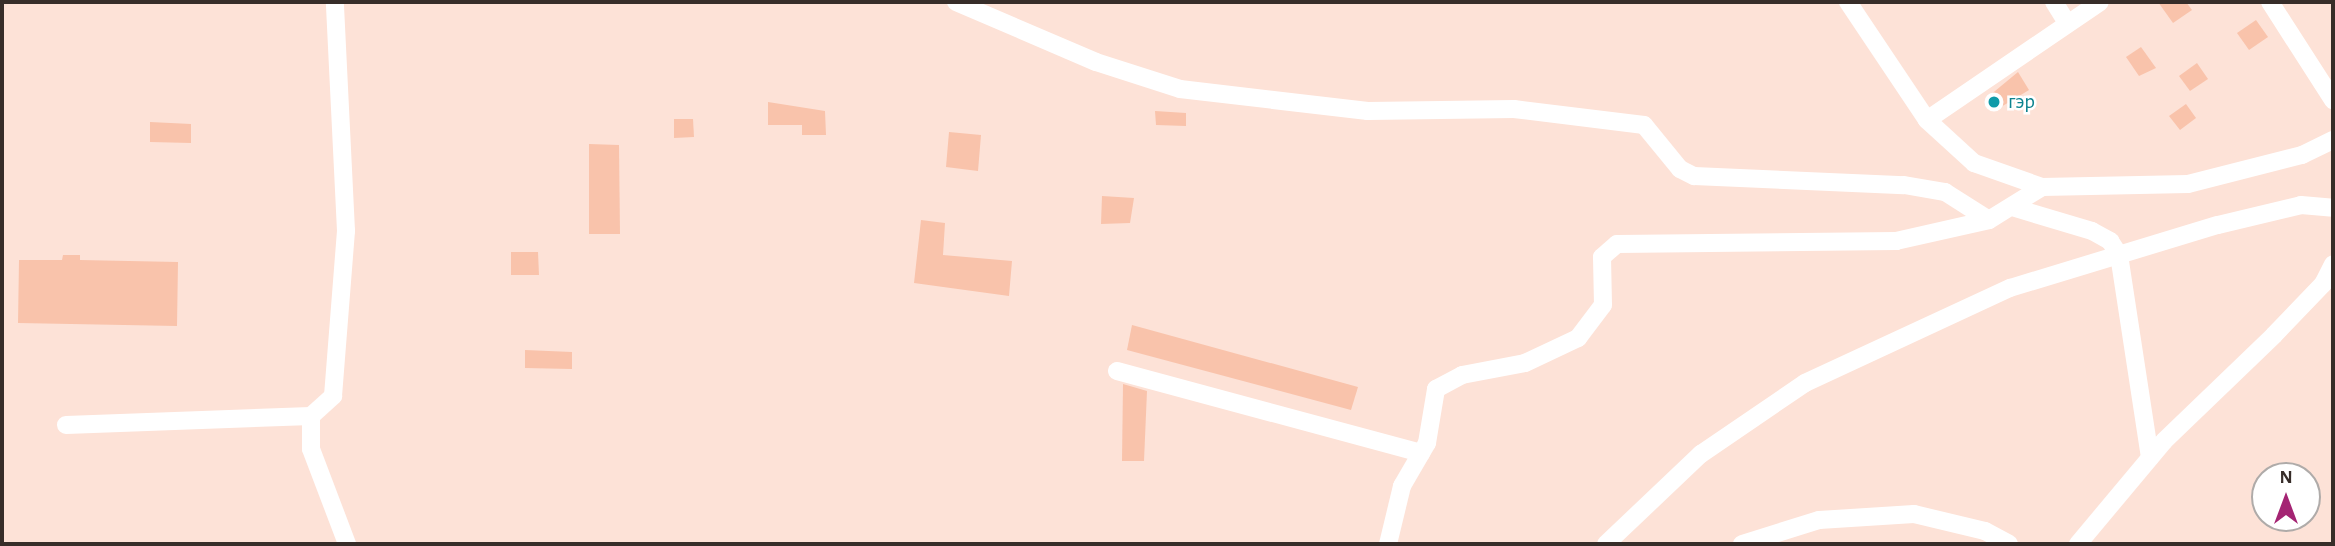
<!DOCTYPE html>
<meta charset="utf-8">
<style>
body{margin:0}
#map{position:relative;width:2335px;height:546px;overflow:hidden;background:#fde2d7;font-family:"Alegreya Sans",sans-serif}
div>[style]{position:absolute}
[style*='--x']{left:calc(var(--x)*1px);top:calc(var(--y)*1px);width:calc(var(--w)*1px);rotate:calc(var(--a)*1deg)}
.building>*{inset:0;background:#f9c3ab}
.street>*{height:18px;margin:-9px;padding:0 9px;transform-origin:9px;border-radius:9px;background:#fff}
.dots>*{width:19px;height:19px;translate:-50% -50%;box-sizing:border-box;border:4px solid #fff;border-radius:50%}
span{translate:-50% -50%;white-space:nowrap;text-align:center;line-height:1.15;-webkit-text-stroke:5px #fff;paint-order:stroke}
.culture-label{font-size:21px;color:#0d838f}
.left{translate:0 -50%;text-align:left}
.frame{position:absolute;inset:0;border:4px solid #372d29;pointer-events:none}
.north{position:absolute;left:2251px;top:462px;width:70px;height:70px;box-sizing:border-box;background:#fff;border:2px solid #afaba9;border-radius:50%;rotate:0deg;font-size:19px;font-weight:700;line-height:28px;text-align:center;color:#372d29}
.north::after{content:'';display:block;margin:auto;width:24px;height:32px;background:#a42473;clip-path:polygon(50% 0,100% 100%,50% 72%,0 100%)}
</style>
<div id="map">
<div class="building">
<div style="clip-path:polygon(2158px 2px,2186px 2px,2192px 10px,2173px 23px)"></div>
<div style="clip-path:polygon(2256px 20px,2268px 37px,2249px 50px,2237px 33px)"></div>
<div style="clip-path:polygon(2141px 47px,2156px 68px,2139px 76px,2126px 57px)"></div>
<div style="clip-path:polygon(2197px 63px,2208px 79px,2190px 91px,2179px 76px)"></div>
<div style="clip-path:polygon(2018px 72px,2029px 90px,1996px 110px,1989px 108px,1989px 96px)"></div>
<div style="clip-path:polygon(768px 102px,825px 111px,826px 135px,802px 135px,802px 125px,768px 125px)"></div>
<div style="clip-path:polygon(2186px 104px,2196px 118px,2180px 130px,2169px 116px)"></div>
<div style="clip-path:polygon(1155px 111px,1186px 113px,1186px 126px,1156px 125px)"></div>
<div style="clip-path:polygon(674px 119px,693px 119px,694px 137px,674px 138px)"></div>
<div style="clip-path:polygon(150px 122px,191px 124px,191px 143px,150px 142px)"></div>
<div style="clip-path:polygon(949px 132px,981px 135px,978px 171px,946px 167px)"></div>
<div style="clip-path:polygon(589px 144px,619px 145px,620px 234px,589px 234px)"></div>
<div style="clip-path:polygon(1102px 196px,1134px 198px,1130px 223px,1101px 224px)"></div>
<div style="clip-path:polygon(921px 220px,945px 223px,943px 255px,1012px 261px,1009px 296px,914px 283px)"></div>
<div style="clip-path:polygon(511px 252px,538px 252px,539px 275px,511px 275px)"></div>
<div style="clip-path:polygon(63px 255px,80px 255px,80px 260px,178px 262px,177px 326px,18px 323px,19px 260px,62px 260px)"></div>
<div style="clip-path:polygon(1132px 325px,1358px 387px,1351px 410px,1127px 350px)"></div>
<div style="clip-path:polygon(525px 350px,572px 352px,572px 369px,525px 368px)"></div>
<div style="clip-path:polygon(1123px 384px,1147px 391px,1144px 461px,1122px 461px)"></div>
</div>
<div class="street">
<div style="--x:956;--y:2;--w:152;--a:23.2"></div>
<div style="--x:1096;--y:62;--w:88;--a:17.8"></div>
<div style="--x:1180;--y:89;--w:189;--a:6.7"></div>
<div style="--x:1368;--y:111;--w:146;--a:-0.8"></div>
<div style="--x:1514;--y:109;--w:131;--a:7"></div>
<div style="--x:1644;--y:125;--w:57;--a:50.7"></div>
<div style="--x:1680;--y:169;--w:16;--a:27"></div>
<div style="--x:1694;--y:176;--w:210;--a:2.5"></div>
<div style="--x:1904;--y:185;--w:42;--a:9.7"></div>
<div style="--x:1945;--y:192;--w:52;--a:32.5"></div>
<div style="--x:1848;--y:2;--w:142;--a:56.2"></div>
<div style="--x:1927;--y:120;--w:64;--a:42.5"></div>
<div style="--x:1974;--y:163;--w:72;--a:19.4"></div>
<div style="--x:2042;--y:187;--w:146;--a:-1.2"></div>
<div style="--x:2188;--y:184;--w:118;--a:-14.3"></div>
<div style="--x:2302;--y:155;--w:34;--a:-26"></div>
<div style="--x:2054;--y:2;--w:25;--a:58"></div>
<div style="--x:2270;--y:2;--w:117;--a:57.3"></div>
<div style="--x:1927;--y:120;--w:209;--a:-34.3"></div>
<div style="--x:2015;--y:208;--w:80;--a:16.6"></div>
<div style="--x:2092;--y:231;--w:21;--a:29"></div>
<div style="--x:2110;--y:241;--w:17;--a:57"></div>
<div style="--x:2119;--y:255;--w:205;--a:81.3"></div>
<div style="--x:1117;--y:371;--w:315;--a:15.1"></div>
<div style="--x:311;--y:416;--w:33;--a:90"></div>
<div style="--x:311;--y:449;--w:102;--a:69.2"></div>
<div style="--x:66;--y:425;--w:245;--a:-2.1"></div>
<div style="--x:311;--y:416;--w:30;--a:-42"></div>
<div style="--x:333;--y:396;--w:166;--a:-85.5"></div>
<div style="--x:346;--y:231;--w:229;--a:-92.8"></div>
<div style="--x:1388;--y:544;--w:60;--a:-76.4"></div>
<div style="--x:1402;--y:486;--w:50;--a:-59.8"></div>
<div style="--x:1427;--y:443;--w:55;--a:-80.5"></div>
<div style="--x:1436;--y:389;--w:30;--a:-28"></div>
<div style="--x:1462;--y:375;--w:64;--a:-10.8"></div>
<div style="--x:1525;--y:363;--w:59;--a:-25.3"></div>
<div style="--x:1578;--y:338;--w:41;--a:-52.9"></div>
<div style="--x:1603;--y:305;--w:48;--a:-91.2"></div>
<div style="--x:1602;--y:257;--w:20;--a:-41"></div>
<div style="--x:1617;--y:244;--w:279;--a:-0.6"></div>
<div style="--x:1896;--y:241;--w:95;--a:-12.7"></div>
<div style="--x:1989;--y:220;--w:62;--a:-31.9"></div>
<div style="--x:1606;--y:544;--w:131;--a:-43.5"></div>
<div style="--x:1701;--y:454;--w:126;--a:-34.3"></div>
<div style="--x:1805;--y:383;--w:226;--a:-24.9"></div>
<div style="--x:2010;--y:288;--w:217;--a:-16.9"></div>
<div style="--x:2218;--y:225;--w:85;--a:-13.5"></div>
<div style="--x:2301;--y:205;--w:32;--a:5"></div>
<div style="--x:1742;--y:544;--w:81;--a:-17.3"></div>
<div style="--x:1819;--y:520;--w:95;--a:-3.6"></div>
<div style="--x:1914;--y:514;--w:73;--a:13.5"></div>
<div style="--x:1985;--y:531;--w:27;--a:28"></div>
<div style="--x:2078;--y:544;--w:134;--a:-50.1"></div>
<div style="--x:2164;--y:441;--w:153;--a:-43.9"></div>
<div style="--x:2274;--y:335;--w:71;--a:-46.1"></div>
<div style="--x:2323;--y:284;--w:22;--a:-63"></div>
</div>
<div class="dots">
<div style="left:1994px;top:102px;background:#0f9aa8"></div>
</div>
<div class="culture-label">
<span class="left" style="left:2008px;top:102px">гэр</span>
</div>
<div class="frame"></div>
<div class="north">N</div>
</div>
